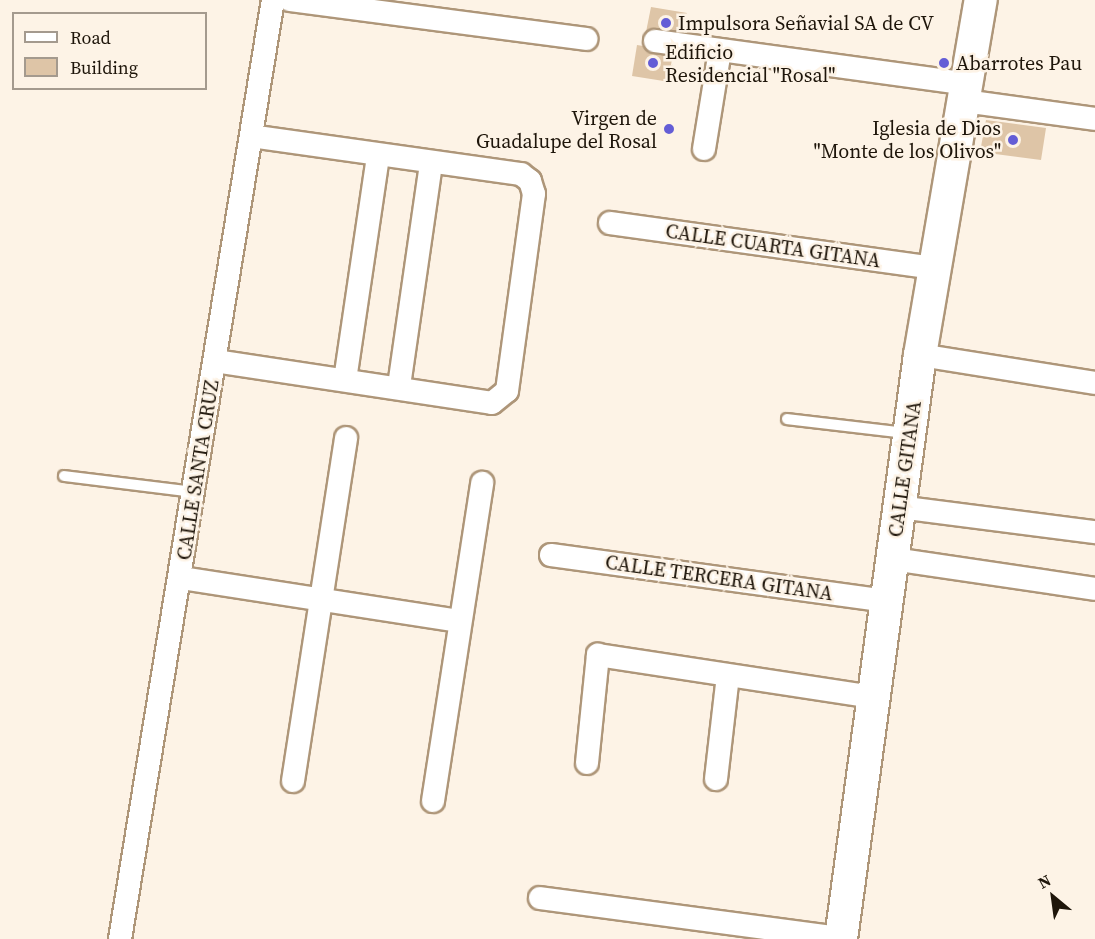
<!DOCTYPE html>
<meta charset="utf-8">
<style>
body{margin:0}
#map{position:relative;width:1095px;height:939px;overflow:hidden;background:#fdf3e6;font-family:"Source Serif 4",serif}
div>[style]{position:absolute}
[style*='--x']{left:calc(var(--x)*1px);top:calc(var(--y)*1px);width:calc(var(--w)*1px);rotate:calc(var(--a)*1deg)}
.building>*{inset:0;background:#dec5a7}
.roads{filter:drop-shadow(2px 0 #ae9679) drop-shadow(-2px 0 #ae9679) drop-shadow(0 2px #ae9679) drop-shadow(0 -2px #ae9679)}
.lane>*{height:10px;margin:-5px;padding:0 5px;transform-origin:5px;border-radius:5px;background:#fff}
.street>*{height:22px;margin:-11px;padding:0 11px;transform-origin:11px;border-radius:11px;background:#fff}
.secondary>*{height:32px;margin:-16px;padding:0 16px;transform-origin:16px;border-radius:16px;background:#fff}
.dots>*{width:16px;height:16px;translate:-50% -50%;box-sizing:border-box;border:3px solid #fdf3e6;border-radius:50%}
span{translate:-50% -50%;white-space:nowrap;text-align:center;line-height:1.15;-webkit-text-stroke:5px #fdf3e6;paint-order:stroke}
.poi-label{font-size:20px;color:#1e150a}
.left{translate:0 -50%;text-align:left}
.right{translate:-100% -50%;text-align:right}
.street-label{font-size:20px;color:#1e150a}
.legend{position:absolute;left:12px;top:12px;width:195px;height:78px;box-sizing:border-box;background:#fdf3e6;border:2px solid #a49a8e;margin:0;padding:8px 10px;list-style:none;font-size:18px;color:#1e150a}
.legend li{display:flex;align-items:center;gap:12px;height:30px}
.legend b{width:30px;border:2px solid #a49a8e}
.north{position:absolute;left:1023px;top:867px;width:60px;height:60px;-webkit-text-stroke:4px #fdf3e6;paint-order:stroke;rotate:331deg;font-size:16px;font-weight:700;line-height:24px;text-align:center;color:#1e150a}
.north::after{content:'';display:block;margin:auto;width:21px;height:27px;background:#1e150a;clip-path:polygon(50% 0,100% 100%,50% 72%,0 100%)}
</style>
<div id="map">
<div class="building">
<div style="clip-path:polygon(651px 7px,687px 13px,681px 37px,646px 32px)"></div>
<div style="clip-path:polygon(637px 45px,674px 51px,670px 82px,632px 76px)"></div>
<div style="clip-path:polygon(986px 120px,1046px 128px,1041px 160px,980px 152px)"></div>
</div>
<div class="roads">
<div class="lane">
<div style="--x:787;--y:419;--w:121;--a:6.7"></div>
<div style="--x:64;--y:476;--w:132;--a:7"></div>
</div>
<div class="street">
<div style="--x:290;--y:0;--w:299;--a:7.5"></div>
<div style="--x:655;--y:41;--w:315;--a:7.8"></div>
<div style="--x:964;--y:101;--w:132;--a:7.8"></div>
<div style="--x:704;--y:149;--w:100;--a:-80.8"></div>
<div style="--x:610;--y:223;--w:328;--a:7.9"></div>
<div style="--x:920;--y:355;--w:177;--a:9.1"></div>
<div style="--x:215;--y:361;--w:280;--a:8.6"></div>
<div style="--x:492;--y:403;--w:19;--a:-39"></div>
<div style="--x:507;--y:391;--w:199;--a:-82.2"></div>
<div style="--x:534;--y:194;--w:14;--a:-107"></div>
<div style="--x:530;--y:181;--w:11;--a:-142"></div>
<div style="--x:521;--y:174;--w:272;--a:-172"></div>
<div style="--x:345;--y:380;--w:226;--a:-81.6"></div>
<div style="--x:399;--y:386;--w:223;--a:-81.8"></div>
<div style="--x:899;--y:507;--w:198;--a:7.3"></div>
<div style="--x:551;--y:555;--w:338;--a:7.8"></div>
<div style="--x:893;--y:559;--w:204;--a:8.4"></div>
<div style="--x:182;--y:578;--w:280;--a:8.8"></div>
<div style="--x:587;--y:763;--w:109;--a:-84.2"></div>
<div style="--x:598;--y:655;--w:278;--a:8.7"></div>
<div style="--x:716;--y:779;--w:104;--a:-83.4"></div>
<div style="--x:293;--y:781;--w:347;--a:-81.2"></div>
<div style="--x:433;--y:801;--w:322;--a:-81.2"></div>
<div style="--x:540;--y:898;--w:304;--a:7.6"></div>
<div style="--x:120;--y:939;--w:951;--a:-80.75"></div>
</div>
<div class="secondary">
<div style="--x:841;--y:939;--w:589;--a:-82.3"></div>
<div style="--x:920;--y:355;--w:360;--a:-80.3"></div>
</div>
</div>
<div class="dots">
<div style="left:666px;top:23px;background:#645dd6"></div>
<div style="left:653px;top:63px;background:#645dd6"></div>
<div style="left:944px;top:63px;background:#645dd6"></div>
<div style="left:669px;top:129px;background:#645dd6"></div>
<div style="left:1013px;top:140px;background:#645dd6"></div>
</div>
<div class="poi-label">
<span class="left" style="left:678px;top:23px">Impulsora Señavial SA de CV</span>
<span class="left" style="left:665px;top:64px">Edificio<br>Residencial "Rosal"</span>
<span class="left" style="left:956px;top:63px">Abarrotes Pau</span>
<span class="right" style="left:657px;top:130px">Virgen de<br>Guadalupe del Rosal</span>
<span class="right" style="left:1001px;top:140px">Iglesia de Dios<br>"Monte de los Olivos"</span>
</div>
<div class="street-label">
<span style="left:773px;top:246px;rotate:8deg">CALLE CUARTA GITANA</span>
<span style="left:905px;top:469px;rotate:-82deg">CALLE GITANA</span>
<span style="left:198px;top:470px;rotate:-81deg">CALLE SANTA CRUZ</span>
<span style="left:719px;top:578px;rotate:8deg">CALLE TERCERA GITANA</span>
</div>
<ul class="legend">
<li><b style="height:8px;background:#fff"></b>Road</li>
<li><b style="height:16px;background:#dec5a7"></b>Building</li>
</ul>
<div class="north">N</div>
</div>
